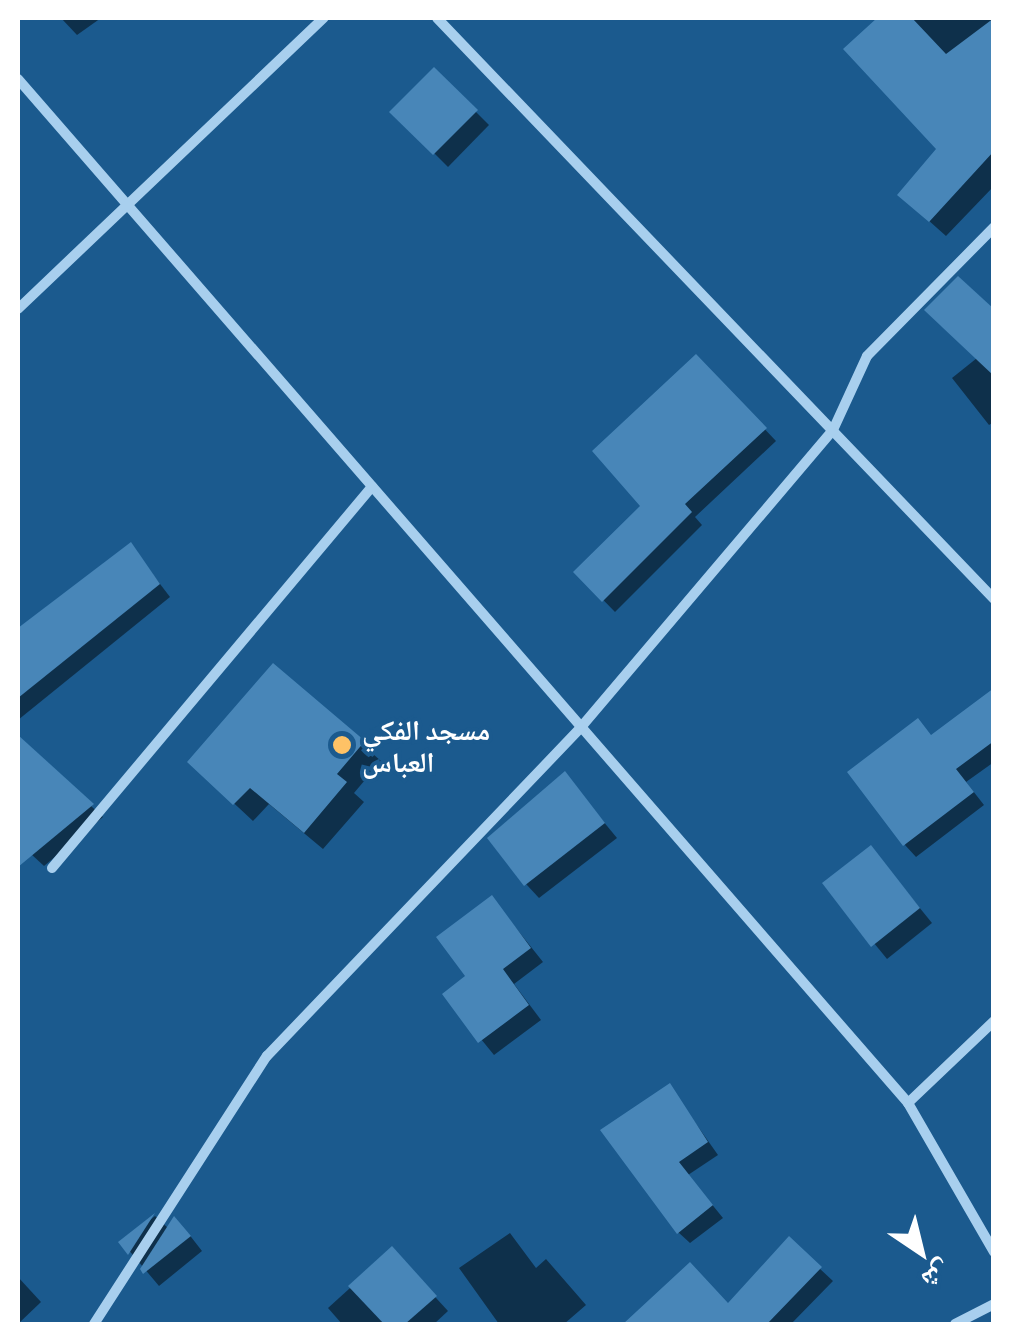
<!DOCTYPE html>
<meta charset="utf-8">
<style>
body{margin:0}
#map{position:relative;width:1011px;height:1342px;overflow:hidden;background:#1b5a8e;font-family:Barlow,"Noto Naskh Arabic",sans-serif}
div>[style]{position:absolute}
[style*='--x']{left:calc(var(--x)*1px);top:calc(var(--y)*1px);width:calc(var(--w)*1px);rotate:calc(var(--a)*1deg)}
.shadow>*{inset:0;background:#0007}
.building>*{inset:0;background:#4886b8}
.minor>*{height:10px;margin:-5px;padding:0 5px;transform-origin:5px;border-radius:5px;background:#a8cfee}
.dots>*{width:28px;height:28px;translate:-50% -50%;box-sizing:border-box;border:5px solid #1b5a8e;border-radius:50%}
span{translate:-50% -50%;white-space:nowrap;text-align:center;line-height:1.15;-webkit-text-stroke:8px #1b5a8e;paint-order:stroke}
.poi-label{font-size:28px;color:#fff;font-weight:700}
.left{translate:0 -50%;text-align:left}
.frame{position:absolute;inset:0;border:20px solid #fff;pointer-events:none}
.north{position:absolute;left:871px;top:1202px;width:100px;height:100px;-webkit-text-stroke:8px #1b5a8e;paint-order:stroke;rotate:145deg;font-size:28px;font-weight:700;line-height:40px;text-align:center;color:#fff}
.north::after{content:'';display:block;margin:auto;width:35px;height:45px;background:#fff;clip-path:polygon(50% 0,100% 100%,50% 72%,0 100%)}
</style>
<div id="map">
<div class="shadow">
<div style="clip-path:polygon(61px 18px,101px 18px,77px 35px)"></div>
<div style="clip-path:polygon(880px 18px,994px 18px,994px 186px,946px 236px,900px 195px,939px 149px,846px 49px)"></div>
<div style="clip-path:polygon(434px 70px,489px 125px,448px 167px,393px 112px)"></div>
<div style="clip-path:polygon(994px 312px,994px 422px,989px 425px,952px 378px,977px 358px)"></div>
<div style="clip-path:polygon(696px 357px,776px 441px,695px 517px,702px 525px,615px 612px,576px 572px,644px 506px)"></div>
<div style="clip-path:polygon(131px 546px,170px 597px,18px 720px,18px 631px)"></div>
<div style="clip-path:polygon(273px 666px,381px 761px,354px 793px,364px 802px,323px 849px,269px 804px,253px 821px,209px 780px)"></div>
<div style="clip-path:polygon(994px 698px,994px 762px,966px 782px,984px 805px,916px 857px,905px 845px,932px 736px)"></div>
<div style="clip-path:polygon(19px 740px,103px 817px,44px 866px,18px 842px)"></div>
<div style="clip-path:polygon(565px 775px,617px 838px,539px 898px,526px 884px)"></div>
<div style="clip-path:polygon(871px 848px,932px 923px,887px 959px,825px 883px)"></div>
<div style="clip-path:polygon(492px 898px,543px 962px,514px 984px,541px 1020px,494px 1055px,445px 995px,469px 976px)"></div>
<div style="clip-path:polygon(670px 1087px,718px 1155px,688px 1175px,723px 1218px,690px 1243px,678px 1232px)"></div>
<div style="clip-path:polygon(155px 1216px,169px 1229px,188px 1233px,202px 1251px,159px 1286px,122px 1242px)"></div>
<div style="clip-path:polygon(510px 1233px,536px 1268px,546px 1259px,586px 1305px,564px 1324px,499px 1324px,459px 1268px)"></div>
<div style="clip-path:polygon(789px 1240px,833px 1281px,791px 1324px,653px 1324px,641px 1311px,728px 1306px)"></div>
<div style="clip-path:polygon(392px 1250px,448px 1311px,434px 1324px,342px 1324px,328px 1308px)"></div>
<div style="clip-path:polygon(18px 1277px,41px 1302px,18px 1324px)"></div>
</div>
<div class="building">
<div style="clip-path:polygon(877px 18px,912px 18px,946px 54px,994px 18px,994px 151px,929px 222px,897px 195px,936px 149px,843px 49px)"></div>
<div style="clip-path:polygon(434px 67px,478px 110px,433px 155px,389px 112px)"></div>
<div style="clip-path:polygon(958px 276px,994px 309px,994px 376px,924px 310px)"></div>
<div style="clip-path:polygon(696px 354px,767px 428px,685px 504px,692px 512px,602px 602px,573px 572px,640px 506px,592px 451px)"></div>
<div style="clip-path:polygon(131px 542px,160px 584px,18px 698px,18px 628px)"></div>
<div style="clip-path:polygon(273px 663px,365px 741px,337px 774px,347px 782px,304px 833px,250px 788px,233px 805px,187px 762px)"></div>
<div style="clip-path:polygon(994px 688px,994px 741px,956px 769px,974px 792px,903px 846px,847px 772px,918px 718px,931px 735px)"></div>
<div style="clip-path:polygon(18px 735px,94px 804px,18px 867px)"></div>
<div style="clip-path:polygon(565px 771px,605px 823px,524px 886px,487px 838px)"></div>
<div style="clip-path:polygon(871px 845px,920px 908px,871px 947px,822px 883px)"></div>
<div style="clip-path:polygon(492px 895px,531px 948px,503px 969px,529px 1005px,478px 1043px,442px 994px,465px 976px,436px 937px)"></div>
<div style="clip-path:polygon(670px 1083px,708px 1142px,679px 1162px,713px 1205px,677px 1234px,600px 1130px)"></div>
<div style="clip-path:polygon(155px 1213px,128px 1255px,118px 1242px)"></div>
<div style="clip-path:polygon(174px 1216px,191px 1236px,143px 1274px,140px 1269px)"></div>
<div style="clip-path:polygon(789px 1236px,822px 1267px,767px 1324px,623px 1324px,690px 1262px,728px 1303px)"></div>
<div style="clip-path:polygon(392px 1246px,437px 1296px,405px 1324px,384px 1324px,348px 1286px)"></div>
</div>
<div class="minor">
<div style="--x:437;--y:18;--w:805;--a:46.21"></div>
<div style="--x:18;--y:79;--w:1357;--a:49"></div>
<div style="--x:908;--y:1103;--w:172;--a:60"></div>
<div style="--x:18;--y:309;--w:422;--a:-43.6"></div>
<div style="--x:52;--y:868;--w:498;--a:-50"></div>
<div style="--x:908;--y:1103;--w:119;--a:-43.6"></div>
<div style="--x:94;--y:1324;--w:319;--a:-57.2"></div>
<div style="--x:267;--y:1056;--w:456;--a:-46.3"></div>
<div style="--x:582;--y:726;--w:388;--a:-49.7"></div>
<div style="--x:833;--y:430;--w:81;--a:-65.3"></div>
<div style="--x:867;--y:356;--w:181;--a:-45.4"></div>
<div style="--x:955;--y:1324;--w:44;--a:-27.1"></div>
</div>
<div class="dots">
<div style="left:342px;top:745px;background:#fec266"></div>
</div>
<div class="poi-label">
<span class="left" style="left:362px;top:745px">مسجد الفكي<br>العباس</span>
</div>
<div class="frame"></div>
<div class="north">ش</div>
</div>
